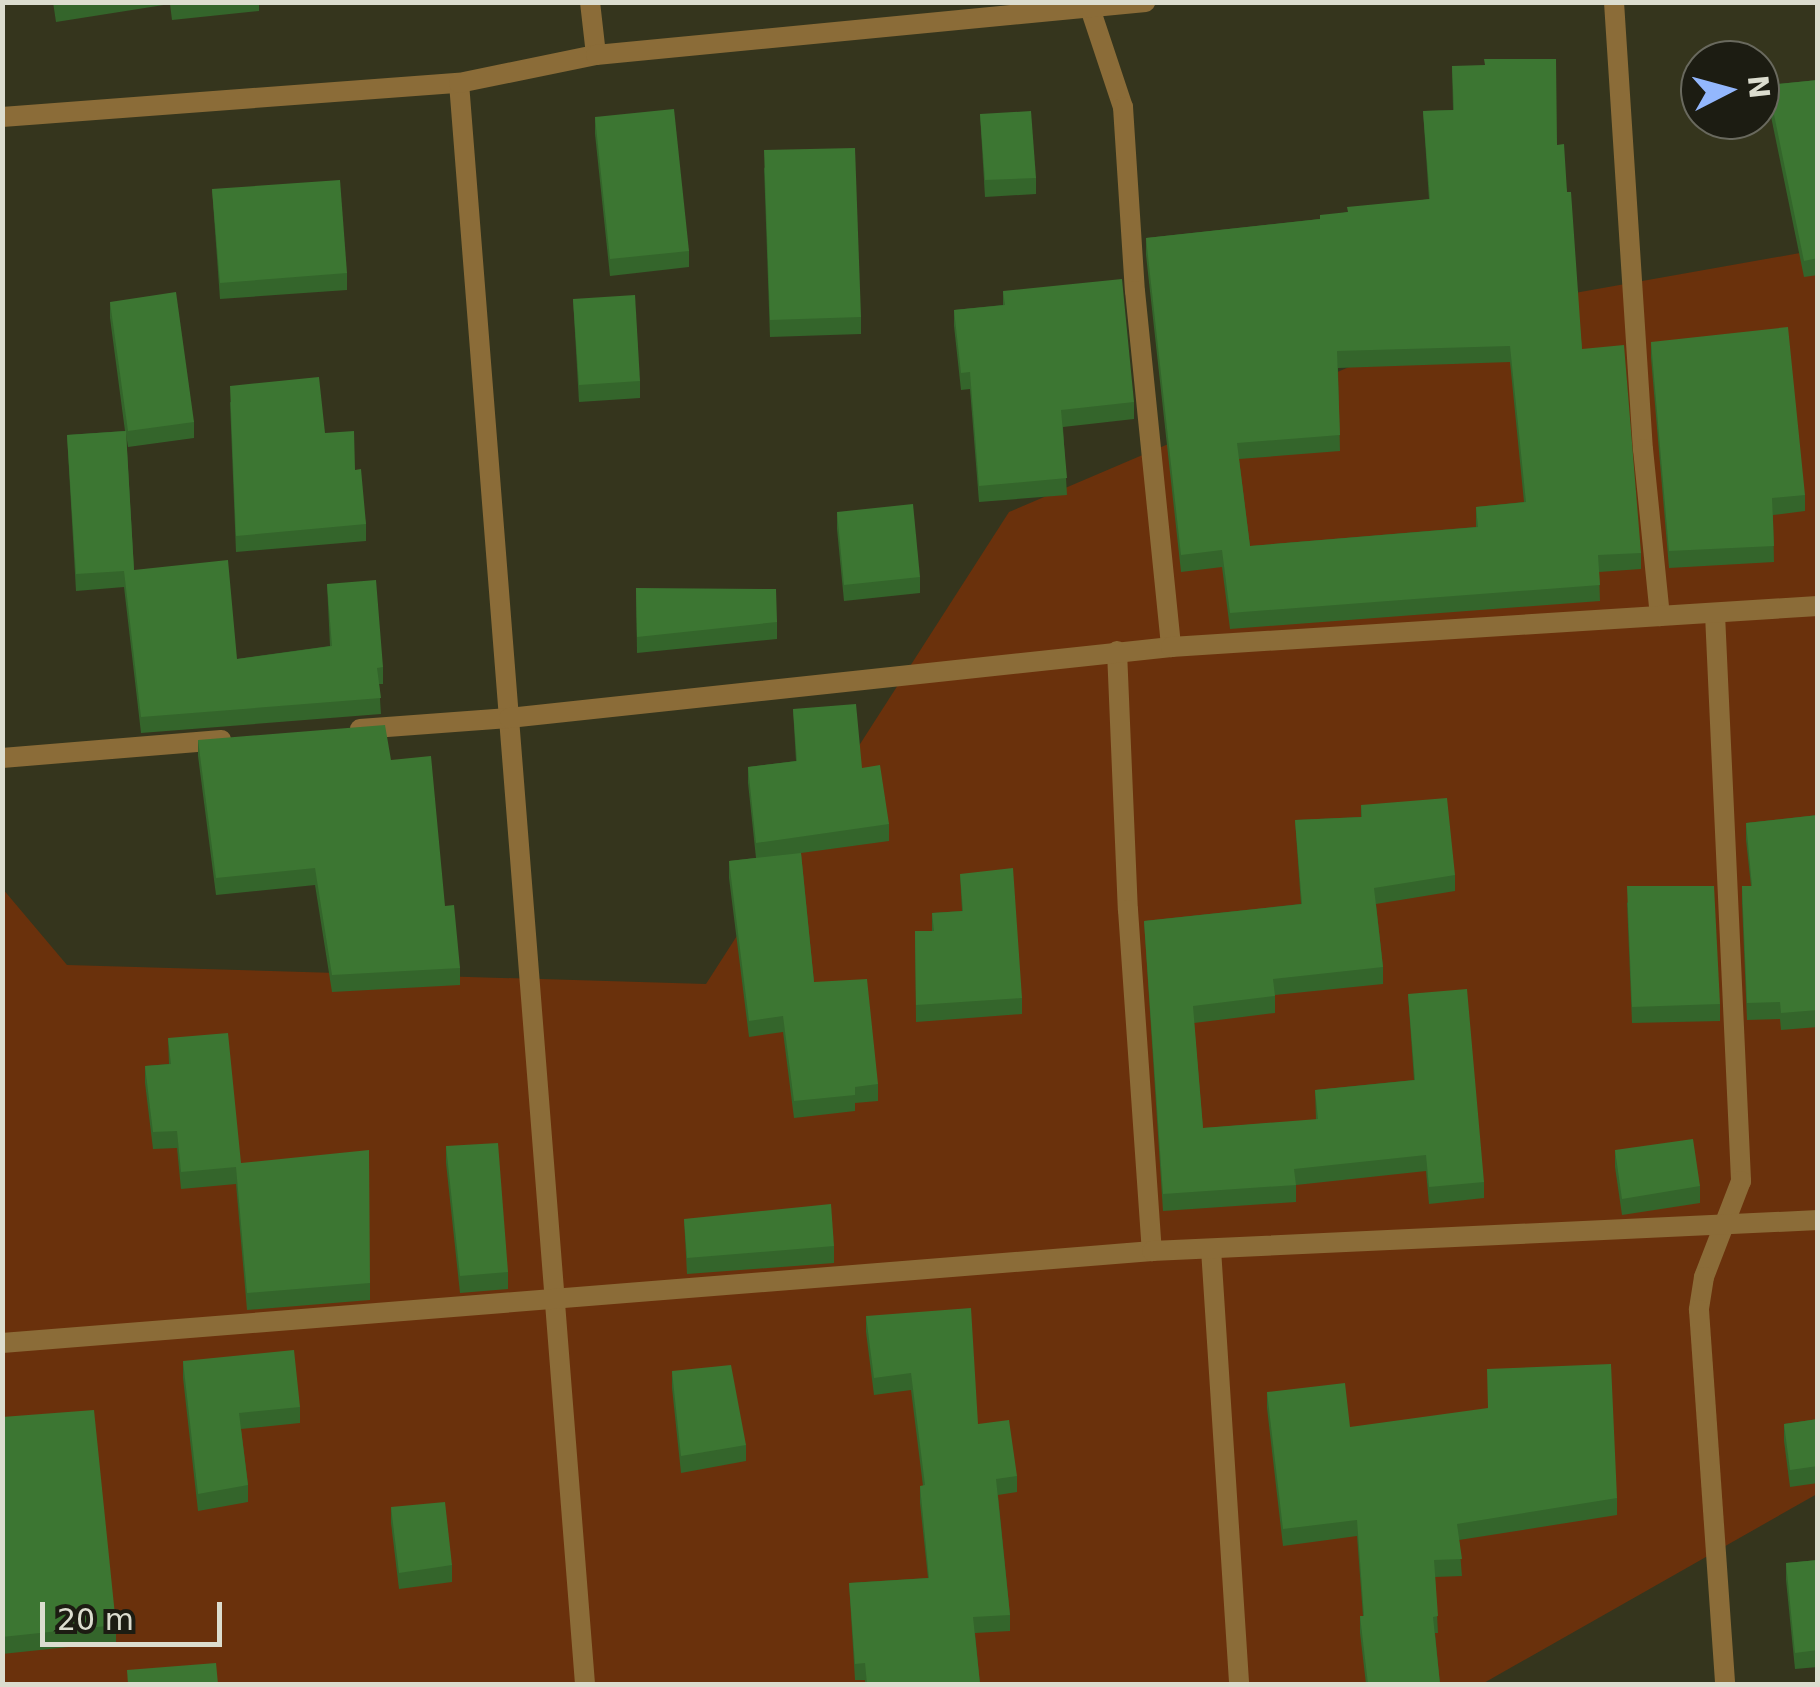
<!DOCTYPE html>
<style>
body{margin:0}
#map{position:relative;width:1820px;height:1687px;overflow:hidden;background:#35351d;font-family:"DejaVu Sans",sans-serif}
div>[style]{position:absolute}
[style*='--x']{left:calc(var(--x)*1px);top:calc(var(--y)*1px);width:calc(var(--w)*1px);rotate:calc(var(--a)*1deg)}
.green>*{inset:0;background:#6a310c}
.street>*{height:20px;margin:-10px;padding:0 10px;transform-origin:10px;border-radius:10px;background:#8b6c38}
.wall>*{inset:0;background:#34652b}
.building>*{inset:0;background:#3c7632}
span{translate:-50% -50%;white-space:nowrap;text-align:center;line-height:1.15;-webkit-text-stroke:9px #1c1c12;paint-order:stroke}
.frame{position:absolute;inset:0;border:5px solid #dcddcf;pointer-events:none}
.north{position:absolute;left:1680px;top:40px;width:100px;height:100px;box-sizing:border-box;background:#1c1c12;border:2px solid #69695e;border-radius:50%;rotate:84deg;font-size:28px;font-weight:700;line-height:40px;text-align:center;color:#dcddcf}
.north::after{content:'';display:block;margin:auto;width:35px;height:45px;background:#93b7fd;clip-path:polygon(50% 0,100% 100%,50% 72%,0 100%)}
.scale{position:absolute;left:40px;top:1602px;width:182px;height:45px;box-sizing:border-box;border:5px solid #dcddcf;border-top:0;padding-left:12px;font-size:30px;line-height:35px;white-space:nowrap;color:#dcddcf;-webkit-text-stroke:8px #1c1c12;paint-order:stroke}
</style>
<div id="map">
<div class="green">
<div style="clip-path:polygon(1817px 250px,1817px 1494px,1482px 1684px,3px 1684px,2px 888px,67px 965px,706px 984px,1009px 512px,1485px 309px)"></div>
</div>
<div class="street">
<div style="--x:590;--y:2;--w:53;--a:83.5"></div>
<div style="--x:1088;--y:2;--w:111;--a:71.6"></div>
<div style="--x:1123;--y:107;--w:184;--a:86.3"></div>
<div style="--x:1135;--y:291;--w:358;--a:84.2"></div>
<div style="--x:1614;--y:2;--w:448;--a:86.3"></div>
<div style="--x:1643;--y:449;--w:168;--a:84.2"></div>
<div style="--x:459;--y:83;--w:1606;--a:85.5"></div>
<div style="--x:2;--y:117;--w:458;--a:-4.3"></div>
<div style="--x:459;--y:83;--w:140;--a:-11.6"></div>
<div style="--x:596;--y:55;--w:552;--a:-5.51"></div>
<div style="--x:1715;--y:614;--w:568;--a:87.37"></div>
<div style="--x:1741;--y:1181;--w:103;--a:111.1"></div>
<div style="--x:1704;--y:1277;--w:33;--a:99"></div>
<div style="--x:1699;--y:1310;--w:375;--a:86"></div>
<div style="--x:1117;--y:651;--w:259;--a:87.6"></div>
<div style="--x:1128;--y:910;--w:342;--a:86"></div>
<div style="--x:360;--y:729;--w:149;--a:-4.2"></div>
<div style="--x:509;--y:718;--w:666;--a:-6.12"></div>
<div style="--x:1171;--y:647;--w:648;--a:-3.63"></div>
<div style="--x:2;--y:758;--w:220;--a:-4.7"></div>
<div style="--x:1211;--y:1249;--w:436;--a:86.3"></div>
<div style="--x:2;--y:1343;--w:1154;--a:-4.57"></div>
<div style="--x:1152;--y:1251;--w:667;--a:-2.66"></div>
</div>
<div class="wall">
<div style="clip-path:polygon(53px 2px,259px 2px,259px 11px,172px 20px,170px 4px,56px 22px)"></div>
<div style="clip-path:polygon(evenodd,1452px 66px,1557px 145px,1567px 192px,1582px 349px,1641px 553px,1641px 569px,1599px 572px,1600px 601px,1230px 629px,1222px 567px,1181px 572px,1146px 255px,1146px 238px,1320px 219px,1347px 212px,1429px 199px,1423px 111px,1453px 110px,1452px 66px,1510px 362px,1524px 502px,1476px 507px,1476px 527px,1250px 546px,1239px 459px,1340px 451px,1338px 368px,1510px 362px)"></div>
<div style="clip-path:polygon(1818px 80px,1818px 275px,1804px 277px,1768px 102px,1768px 85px)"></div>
<div style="clip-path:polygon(980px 114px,1036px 178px,1036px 194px,985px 197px)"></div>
<div style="clip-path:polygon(595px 117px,689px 251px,689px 267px,610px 276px,595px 134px)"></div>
<div style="clip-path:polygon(764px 167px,861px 317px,861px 334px,770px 337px)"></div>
<div style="clip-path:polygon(212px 189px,347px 273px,347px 290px,220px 299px)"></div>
<div style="clip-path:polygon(1003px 291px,1134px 402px,1134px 419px,1063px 427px,1067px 495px,979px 502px,970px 389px,961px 390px,954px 326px,954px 310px,1003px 305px)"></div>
<div style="clip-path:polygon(573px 299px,640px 381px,640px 398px,579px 402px)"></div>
<div style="clip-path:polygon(110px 302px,194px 422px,194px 438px,128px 447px,126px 434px,134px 570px,237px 659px,330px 646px,327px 584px,383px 667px,383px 684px,379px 684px,381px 714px,141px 733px,124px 587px,76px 591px,67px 435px,125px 431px,110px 318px)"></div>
<div style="clip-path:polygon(1651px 342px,1805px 495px,1805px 511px,1773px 515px,1774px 562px,1669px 568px,1651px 358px)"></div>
<div style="clip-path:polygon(230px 402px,325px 433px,355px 470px,366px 524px,366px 541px,236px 552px)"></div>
<div style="clip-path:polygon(837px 512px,920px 577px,920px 593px,844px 601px,837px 529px)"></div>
<div style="clip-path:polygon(636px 588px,777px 622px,777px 639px,637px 653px)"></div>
<div style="clip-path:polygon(793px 709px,862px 768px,889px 824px,889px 841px,801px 853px,814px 982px,878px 1084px,878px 1101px,855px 1103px,855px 1111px,794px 1118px,783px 1032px,749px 1037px,729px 878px,729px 861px,756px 858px,748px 783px,748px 767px,796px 761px)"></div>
<div style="clip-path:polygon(198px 740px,391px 760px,460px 968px,460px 985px,332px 992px,315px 885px,216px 895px,198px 756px)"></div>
<div style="clip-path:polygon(1361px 805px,1455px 875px,1455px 891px,1376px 904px,1383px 967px,1383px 984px,1275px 995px,1275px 1013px,1194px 1023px,1203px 1128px,1316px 1120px,1315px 1090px,1414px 1080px,1408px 994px,1484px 1182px,1484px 1198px,1429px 1204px,1426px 1171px,1296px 1185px,1296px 1202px,1163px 1211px,1144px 921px,1301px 904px,1295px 820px,1361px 817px)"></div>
<div style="clip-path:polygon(1818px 815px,1818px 1027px,1781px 1030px,1780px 1019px,1747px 1020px,1742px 903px,1742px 886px,1751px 886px,1746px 840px,1746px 823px)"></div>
<div style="clip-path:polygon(960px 874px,1022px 998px,1022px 1014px,916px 1022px,915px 931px,932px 931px,932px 913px,962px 911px)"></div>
<div style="clip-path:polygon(1627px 902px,1720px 1004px,1720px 1021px,1632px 1023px)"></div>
<div style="clip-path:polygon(168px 1038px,241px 1163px,370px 1283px,370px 1300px,247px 1310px,236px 1184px,181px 1189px,177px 1148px,153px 1149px,145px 1083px,145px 1066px,169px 1064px)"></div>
<div style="clip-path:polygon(446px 1146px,508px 1272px,508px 1289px,460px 1293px,446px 1163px)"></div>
<div style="clip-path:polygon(1615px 1150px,1700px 1186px,1700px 1203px,1622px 1215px,1615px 1167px)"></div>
<div style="clip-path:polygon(684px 1219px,834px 1246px,834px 1263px,687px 1274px)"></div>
<div style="clip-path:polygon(866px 1316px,978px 1424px,1017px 1476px,1017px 1492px,998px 1495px,1010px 1615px,1010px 1631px,975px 1633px,980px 1684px,865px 1684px,865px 1680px,855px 1680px,849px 1583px,928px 1578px,920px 1503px,920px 1486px,923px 1486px,911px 1390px,874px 1395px,866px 1332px)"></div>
<div style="clip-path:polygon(183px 1361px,300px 1407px,300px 1423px,241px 1429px,248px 1485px,248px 1502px,198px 1511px,183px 1378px)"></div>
<div style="clip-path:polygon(672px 1371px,746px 1445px,746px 1461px,681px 1473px,672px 1388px)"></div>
<div style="clip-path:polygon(1267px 1392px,1350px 1427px,1617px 1498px,1617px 1515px,1459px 1540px,1462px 1576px,1435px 1577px,1438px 1633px,1435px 1633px,1440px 1684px,1366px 1684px,1360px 1633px,1360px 1616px,1363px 1616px,1357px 1536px,1283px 1546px,1267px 1408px)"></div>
<div style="clip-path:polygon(2px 1417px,116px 1625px,116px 1642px,2px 1654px)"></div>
<div style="clip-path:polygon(1818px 1419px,1818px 1483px,1790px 1487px,1784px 1441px,1784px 1424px)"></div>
<div style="clip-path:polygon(391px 1507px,452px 1565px,452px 1582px,399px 1589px,391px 1523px)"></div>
<div style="clip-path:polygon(1818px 1560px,1818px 1667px,1795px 1669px,1786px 1580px,1786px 1563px)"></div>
</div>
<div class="building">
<div style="clip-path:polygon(evenodd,1484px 59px,1556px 59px,1557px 145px,1564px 144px,1567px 192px,1571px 192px,1582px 349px,1624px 345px,1641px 553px,1598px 555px,1600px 585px,1230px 613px,1222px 550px,1181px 555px,1146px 238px,1320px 219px,1320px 215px,1348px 212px,1347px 207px,1430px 199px,1423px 111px,1454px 110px,1452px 66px,1485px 65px,1484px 59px,1510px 346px,1526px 502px,1476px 507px,1478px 527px,1250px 546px,1237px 443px,1340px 435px,1337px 351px,1510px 346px)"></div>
<div style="clip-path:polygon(1818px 80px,1818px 258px,1804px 261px,1768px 85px)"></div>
<div style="clip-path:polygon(674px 109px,689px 251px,610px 259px,595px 117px)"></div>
<div style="clip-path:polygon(1031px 111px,1036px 178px,985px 180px,980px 114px)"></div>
<div style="clip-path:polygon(855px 148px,861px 317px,770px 320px,764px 150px)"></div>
<div style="clip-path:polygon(340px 180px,347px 273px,220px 283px,212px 189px)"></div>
<div style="clip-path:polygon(1122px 279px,1134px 402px,1061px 410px,1067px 478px,979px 486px,970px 372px,961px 373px,954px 310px,1005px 305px,1003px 291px)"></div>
<div style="clip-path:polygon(176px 292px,194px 422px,128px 431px,110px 302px)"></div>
<div style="clip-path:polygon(635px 295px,640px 381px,579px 385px,573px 299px)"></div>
<div style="clip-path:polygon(1788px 327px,1805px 495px,1772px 498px,1774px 546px,1669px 551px,1651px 342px)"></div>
<div style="clip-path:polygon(319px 377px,325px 433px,354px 431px,355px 470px,361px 469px,366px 524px,236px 536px,230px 386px)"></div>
<div style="clip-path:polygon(126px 431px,134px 570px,228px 560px,237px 659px,332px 646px,327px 584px,376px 580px,383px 667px,377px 668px,381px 698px,141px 717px,124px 571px,76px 574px,67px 435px)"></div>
<div style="clip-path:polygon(913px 504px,920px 577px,844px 585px,837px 512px)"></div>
<div style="clip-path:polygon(636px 588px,776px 589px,777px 622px,637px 637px)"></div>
<div style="clip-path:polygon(856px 704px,862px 768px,880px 765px,889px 824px,756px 843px,748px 767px,797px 761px,793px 709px)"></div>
<div style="clip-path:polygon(385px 725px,391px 760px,431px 756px,445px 906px,454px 905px,460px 968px,332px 975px,315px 868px,216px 878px,198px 740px)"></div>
<div style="clip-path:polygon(1447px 798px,1455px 875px,1374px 888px,1383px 967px,1273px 979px,1275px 996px,1193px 1006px,1203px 1128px,1318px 1119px,1315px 1090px,1415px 1080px,1408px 994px,1467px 989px,1484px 1182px,1429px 1187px,1426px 1155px,1294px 1169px,1296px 1185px,1163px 1194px,1144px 921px,1302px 904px,1295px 820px,1362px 817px,1361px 805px)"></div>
<div style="clip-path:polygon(1818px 815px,1818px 1010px,1781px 1013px,1780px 1002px,1747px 1003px,1742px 886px,1752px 886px,1746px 823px)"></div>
<div style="clip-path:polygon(801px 853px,814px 982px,867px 979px,878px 1084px,855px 1087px,855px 1095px,794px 1101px,783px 1016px,749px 1021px,729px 861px)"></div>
<div style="clip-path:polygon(1013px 868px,1022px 998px,916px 1005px,915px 931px,934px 931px,932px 913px,963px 911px,960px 874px)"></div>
<div style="clip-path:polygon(1627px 886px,1714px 886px,1720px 1004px,1632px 1007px)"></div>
<div style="clip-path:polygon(228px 1033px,241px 1163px,369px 1150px,370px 1283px,247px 1293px,236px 1167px,181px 1172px,177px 1131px,153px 1132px,145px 1066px,171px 1064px,168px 1038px)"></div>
<div style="clip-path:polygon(1693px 1139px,1700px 1186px,1622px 1199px,1615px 1150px)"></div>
<div style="clip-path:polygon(498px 1143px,508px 1272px,460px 1276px,446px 1146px)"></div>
<div style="clip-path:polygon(831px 1204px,834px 1246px,687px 1258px,684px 1219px)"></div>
<div style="clip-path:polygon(971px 1308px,978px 1424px,1009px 1420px,1017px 1476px,996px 1479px,1010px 1615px,973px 1617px,980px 1684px,867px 1684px,865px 1663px,855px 1664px,849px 1583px,929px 1578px,920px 1486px,925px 1485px,911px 1373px,874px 1378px,866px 1316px)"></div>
<div style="clip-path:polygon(294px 1350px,300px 1407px,239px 1413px,248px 1485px,198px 1494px,183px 1361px)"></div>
<div style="clip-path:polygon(1611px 1364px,1617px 1498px,1457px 1524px,1462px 1559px,1434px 1560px,1438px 1616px,1433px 1617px,1440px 1684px,1368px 1684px,1360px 1616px,1364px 1616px,1357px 1520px,1283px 1529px,1267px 1392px,1345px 1383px,1350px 1427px,1488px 1408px,1487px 1369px)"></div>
<div style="clip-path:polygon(731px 1365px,746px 1445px,681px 1456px,672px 1371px)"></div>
<div style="clip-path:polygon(94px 1410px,116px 1625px,2px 1637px,2px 1417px)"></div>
<div style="clip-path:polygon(1818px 1419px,1818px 1466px,1790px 1470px,1784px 1424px)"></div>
<div style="clip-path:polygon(445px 1502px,452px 1565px,399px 1573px,391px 1507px)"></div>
<div style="clip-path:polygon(1818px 1560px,1818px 1650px,1795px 1653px,1786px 1563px)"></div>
<div style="clip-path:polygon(216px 1663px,218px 1684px,128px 1684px,127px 1670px)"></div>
</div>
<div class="frame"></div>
<div class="north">N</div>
<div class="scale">20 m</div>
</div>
